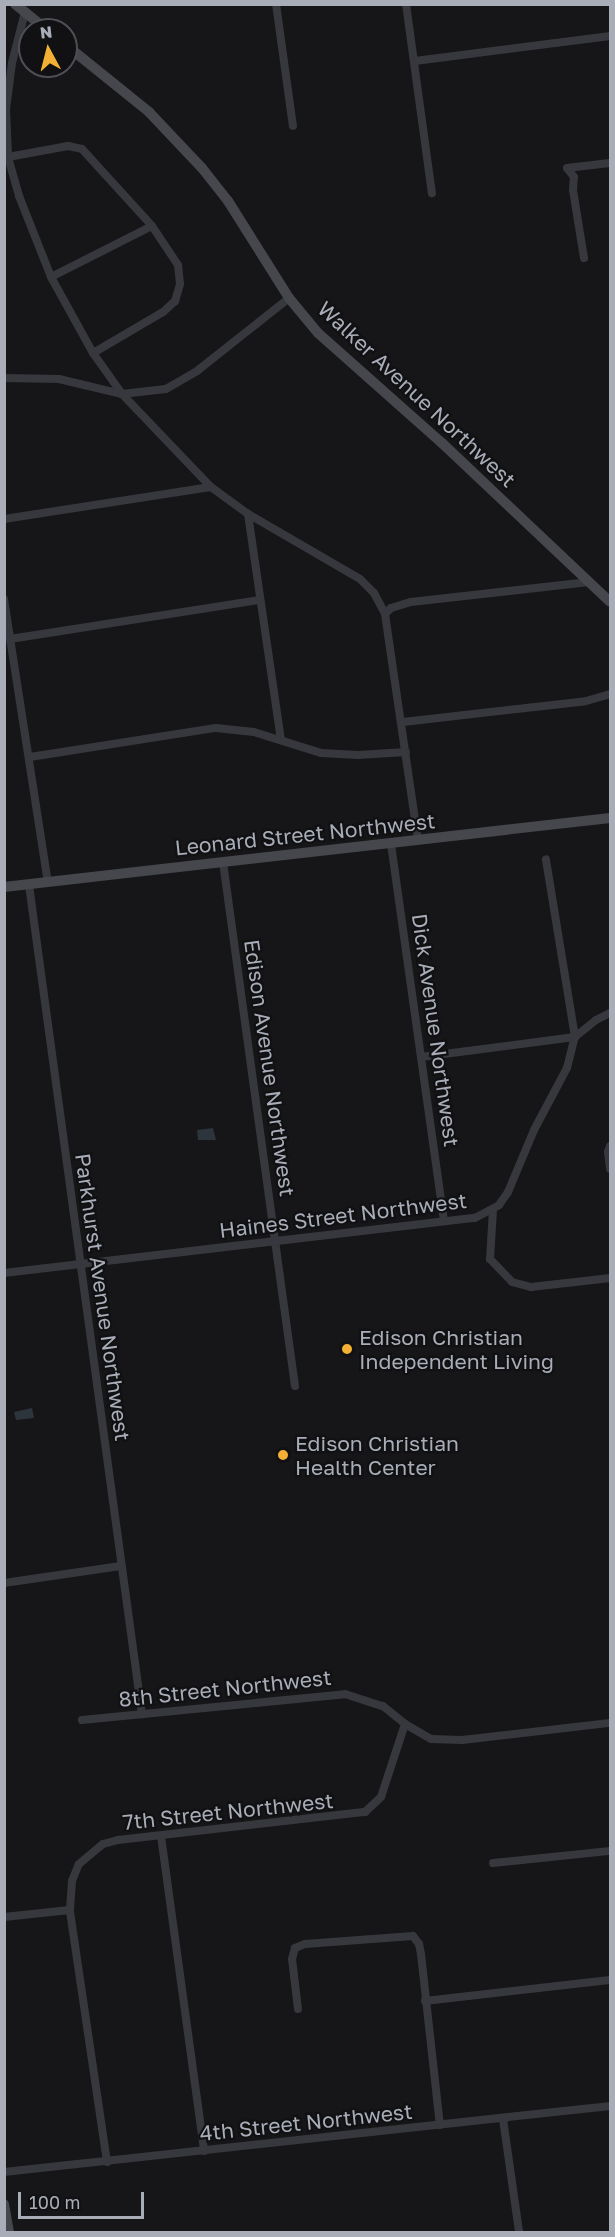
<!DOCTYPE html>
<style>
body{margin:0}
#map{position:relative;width:615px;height:2237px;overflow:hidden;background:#161618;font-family:"Golos Text",sans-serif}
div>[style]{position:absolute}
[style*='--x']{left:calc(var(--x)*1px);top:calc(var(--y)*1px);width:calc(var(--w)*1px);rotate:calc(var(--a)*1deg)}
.water>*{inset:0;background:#2c353c}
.street>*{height:8px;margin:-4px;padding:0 4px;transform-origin:4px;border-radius:4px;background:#37383d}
.secondary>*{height:10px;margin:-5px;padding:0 5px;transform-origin:5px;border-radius:5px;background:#45474d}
.dots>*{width:16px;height:16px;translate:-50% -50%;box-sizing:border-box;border:3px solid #111113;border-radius:50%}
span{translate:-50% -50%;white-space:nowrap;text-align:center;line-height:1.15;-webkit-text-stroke:4.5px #111113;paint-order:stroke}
.street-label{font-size:21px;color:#a8adb8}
.poi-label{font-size:21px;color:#a8adb8}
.left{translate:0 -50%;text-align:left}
.frame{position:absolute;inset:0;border:6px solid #a8adb8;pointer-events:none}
.north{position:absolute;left:18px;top:18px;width:60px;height:60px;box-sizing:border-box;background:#111113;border:2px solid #4d4f55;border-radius:50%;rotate:353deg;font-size:16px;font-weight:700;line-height:24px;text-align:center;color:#a8adb8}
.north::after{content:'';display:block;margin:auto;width:21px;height:27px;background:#f2b134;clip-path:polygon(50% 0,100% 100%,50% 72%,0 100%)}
.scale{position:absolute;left:18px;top:2192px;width:126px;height:27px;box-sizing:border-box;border:3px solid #a8adb8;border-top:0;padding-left:8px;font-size:18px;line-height:21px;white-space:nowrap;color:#a8adb8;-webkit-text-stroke:4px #111113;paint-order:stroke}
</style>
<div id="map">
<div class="water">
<div style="clip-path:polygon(213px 1128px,216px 1140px,198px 1140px,197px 1130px)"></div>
<div style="clip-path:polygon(32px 1408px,34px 1418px,16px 1420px,14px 1412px)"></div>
</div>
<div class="street">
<div style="--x:276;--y:4;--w:123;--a:82.1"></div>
<div style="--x:406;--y:4;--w:191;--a:82.2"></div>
<div style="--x:25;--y:12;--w:53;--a:104.3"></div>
<div style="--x:12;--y:63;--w:46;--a:97.4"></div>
<div style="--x:6;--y:109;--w:48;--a:87.6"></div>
<div style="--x:8;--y:157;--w:41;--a:74.2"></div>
<div style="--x:19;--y:196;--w:87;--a:68.4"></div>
<div style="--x:51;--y:277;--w:87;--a:61.1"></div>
<div style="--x:93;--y:353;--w:50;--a:54.7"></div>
<div style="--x:122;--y:394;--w:129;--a:46.3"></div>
<div style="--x:211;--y:487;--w:46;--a:36.1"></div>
<div style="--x:248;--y:514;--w:129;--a:30.1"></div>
<div style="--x:360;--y:579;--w:20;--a:45"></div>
<div style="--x:374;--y:593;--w:24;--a:62"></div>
<div style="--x:385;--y:614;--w:229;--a:81.7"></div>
<div style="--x:415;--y:61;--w:197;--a:-7.3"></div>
<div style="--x:8;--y:157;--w:61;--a:-10.4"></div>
<div style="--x:68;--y:146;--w:14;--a:12"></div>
<div style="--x:82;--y:149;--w:104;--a:47.7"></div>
<div style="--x:152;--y:226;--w:47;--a:56.3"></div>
<div style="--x:178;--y:265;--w:19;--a:84"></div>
<div style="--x:180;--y:284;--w:18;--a:106"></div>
<div style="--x:175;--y:301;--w:16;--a:137"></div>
<div style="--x:163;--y:312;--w:81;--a:149.6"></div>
<div style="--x:584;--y:258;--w:69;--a:-99.2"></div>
<div style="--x:573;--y:190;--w:13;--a:-86"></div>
<div style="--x:574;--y:177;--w:11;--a:-128"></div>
<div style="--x:567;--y:168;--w:43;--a:-6.6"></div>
<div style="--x:51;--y:277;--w:113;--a:-26.8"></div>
<div style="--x:4;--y:378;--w:55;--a:1"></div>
<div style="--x:59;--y:379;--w:65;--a:13.4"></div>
<div style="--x:122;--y:394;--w:44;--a:-6.5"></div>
<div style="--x:166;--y:389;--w:36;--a:-30"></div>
<div style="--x:197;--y:371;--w:117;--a:-38.4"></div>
<div style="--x:248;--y:514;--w:227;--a:81.7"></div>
<div style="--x:4;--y:519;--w:209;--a:-8.8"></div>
<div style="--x:4;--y:599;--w:286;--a:81.2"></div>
<div style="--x:385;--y:614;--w:8;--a:-45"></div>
<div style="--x:391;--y:608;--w:21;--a:-17"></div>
<div style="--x:411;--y:602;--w:179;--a:-6.4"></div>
<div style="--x:10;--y:639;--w:252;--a:-8.9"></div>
<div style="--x:403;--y:722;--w:184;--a:-6.5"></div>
<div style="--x:586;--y:701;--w:25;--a:-16"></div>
<div style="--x:30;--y:757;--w:188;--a:-8.9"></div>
<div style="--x:216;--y:728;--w:38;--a:6"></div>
<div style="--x:254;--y:732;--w:70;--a:17.4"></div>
<div style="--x:321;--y:753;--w:37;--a:3"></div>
<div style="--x:358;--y:755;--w:48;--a:-3.6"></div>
<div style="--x:391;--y:844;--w:381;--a:82"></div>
<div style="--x:223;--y:862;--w:529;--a:82.18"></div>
<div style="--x:29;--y:885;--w:837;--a:82.24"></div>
<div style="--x:421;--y:1057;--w:155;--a:-7.4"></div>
<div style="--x:575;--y:1037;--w:27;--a:-39"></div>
<div style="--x:596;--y:1020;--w:16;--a:-27"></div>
<div style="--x:610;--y:1146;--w:6;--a:108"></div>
<div style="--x:608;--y:1152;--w:17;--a:83"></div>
<div style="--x:493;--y:1210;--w:49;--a:93.5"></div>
<div style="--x:490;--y:1259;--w:32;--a:46"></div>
<div style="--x:512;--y:1282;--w:20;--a:15"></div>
<div style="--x:531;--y:1287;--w:80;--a:-6.5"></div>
<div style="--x:4;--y:1273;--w:474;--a:-6.7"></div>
<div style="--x:475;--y:1218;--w:27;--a:-28"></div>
<div style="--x:499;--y:1205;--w:16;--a:-55"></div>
<div style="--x:508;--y:1192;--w:67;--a:-67.2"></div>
<div style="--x:534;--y:1130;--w:70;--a:-62"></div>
<div style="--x:567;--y:1068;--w:32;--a:-76"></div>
<div style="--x:575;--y:1037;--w:180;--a:-99.3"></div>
<div style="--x:4;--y:1583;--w:118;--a:-8.3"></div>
<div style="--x:82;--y:1720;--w:264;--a:-5.6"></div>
<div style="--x:345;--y:1694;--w:40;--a:18"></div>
<div style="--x:383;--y:1706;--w:28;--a:39"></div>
<div style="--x:405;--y:1724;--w:30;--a:30"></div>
<div style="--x:431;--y:1739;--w:31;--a:2"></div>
<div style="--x:462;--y:1740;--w:149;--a:-6.6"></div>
<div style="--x:161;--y:1836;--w:318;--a:82.2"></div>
<div style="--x:493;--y:1863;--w:118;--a:-5.9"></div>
<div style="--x:4;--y:1917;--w:66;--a:-6.1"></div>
<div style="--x:425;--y:2001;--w:186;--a:-6.5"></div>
<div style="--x:298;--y:2009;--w:50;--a:-96.8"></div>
<div style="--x:292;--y:1959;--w:11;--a:-75"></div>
<div style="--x:295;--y:1948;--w:11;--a:-22"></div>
<div style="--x:305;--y:1944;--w:108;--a:-4.2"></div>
<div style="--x:413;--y:1936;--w:10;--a:53"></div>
<div style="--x:419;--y:1944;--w:10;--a:79"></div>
<div style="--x:421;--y:1954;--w:172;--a:83.7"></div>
<div style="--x:503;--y:2119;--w:114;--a:81.9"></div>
<div style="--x:107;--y:2162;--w:255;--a:-98.4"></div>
<div style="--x:70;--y:1910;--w:29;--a:-86"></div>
<div style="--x:72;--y:1881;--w:18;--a:-68"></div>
<div style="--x:79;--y:1864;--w:31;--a:-40"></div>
<div style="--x:103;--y:1844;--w:16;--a:-15"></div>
<div style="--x:118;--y:1840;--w:249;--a:-6.5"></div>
<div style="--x:365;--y:1812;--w:22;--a:-43"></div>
<div style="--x:381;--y:1797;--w:77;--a:-71.8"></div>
<div style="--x:4;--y:2172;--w:610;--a:-6.22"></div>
</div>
<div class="secondary">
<div style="--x:15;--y:4;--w:41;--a:39.1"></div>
<div style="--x:66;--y:45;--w:107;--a:38.9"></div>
<div style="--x:149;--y:112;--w:77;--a:46.6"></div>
<div style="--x:202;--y:168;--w:42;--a:51.8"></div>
<div style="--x:228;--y:201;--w:115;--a:57.8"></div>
<div style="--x:289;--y:298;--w:45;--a:50.4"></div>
<div style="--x:318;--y:333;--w:166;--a:41.6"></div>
<div style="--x:442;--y:443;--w:231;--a:43.4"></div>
<div style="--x:4;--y:887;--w:610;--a:-6.5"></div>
<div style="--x:4;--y:2204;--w:28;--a:80"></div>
</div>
<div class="dots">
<div style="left:347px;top:1349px;background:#f2b134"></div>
<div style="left:283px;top:1455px;background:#f2b134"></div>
</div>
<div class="street-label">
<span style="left:417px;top:394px;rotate:43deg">Walker Avenue Northwest</span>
<span style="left:305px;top:834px;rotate:-6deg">Leonard Street Northwest</span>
<span style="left:436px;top:1030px;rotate:82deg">Dick Avenue Northwest</span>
<span style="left:270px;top:1068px;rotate:82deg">Edison Avenue Northwest</span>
<span style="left:343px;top:1215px;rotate:-7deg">Haines Street Northwest</span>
<span style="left:103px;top:1297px;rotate:82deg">Parkhurst Avenue Northwest</span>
<span style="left:225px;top:1688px;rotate:-6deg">8th Street Northwest</span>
<span style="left:228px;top:1811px;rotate:-6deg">7th Street Northwest</span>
<span style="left:306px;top:2122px;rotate:-6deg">4th Street Northwest</span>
</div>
<div class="poi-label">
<span class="left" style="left:359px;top:1349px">Edison Christian<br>Independent Living</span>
<span class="left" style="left:295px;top:1455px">Edison Christian<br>Health Center</span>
</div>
<div class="frame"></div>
<div class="north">N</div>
<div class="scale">100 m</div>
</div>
